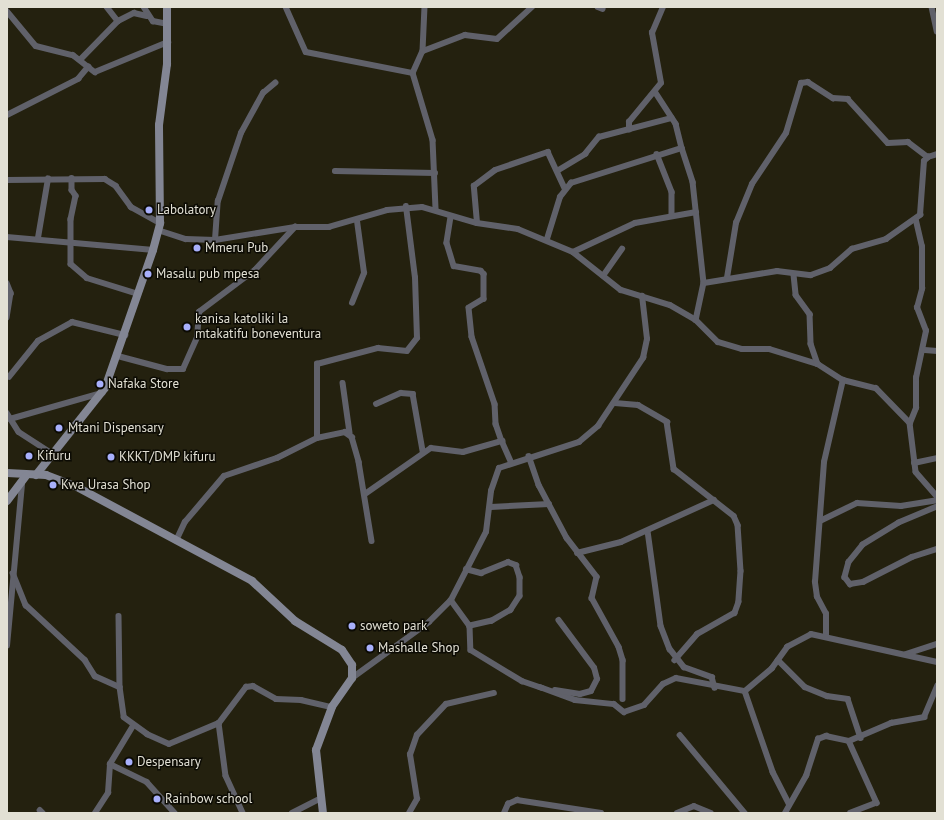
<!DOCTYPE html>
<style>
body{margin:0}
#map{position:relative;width:944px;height:820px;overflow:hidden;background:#24210f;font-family:"PT Sans",sans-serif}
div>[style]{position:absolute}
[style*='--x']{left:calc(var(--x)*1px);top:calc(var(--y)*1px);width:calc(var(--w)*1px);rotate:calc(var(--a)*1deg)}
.street>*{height:5.5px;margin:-2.75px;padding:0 2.75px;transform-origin:2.75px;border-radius:2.75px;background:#60616a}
.secondary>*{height:8px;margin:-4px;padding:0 4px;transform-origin:4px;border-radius:4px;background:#838694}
.dots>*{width:11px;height:11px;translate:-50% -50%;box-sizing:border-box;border:2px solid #0c0b04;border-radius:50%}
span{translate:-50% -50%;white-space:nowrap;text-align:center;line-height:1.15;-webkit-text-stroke:3px #0c0b04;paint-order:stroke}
.poi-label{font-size:13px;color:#e2e0d4}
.left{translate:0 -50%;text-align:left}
.frame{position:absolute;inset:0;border:8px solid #e2e0d4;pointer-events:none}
</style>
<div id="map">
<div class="street">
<div style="--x:107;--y:7;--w:18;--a:52"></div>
<div style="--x:144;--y:7;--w:17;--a:57"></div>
<div style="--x:153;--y:21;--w:15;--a:11"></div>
<div style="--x:286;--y:7;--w:49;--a:66"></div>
<div style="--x:306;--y:52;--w:109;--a:11.1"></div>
<div style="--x:425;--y:7;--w:44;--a:92.6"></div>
<div style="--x:423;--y:51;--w:24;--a:114"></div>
<div style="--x:413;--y:73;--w:70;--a:73.4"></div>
<div style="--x:433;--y:140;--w:69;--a:87.5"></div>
<div style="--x:598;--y:7;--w:5;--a:22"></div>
<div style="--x:932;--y:7;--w:25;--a:78"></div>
<div style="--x:7;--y:11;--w:45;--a:50.4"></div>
<div style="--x:36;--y:46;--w:38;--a:14"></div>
<div style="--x:73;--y:55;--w:28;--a:38"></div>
<div style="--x:95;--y:72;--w:79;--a:-22.3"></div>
<div style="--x:423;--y:51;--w:45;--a:-20.9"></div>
<div style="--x:465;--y:35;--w:32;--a:7"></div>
<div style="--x:497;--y:39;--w:47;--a:-42.4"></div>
<div style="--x:81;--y:59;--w:53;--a:-45.8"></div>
<div style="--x:118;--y:21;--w:18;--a:-27"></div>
<div style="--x:134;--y:13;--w:13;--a:13"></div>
<div style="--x:656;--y:93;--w:37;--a:57"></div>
<div style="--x:676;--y:124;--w:25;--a:76"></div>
<div style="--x:7;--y:115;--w:80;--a:-26.9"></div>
<div style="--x:78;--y:79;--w:16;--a:-50"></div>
<div style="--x:629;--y:130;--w:8;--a:-90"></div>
<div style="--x:629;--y:122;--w:50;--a:-50.6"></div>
<div style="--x:661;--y:83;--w:51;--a:-100.2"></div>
<div style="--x:652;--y:33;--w:28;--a:-67"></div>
<div style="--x:657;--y:154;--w:41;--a:68.5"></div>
<div style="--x:672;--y:192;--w:23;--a:90"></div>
<div style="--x:335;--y:171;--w:100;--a:1.1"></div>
<div style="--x:557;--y:171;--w:33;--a:-31"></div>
<div style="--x:585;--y:154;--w:22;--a:-51"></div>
<div style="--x:599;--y:137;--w:75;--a:-14.6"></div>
<div style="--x:72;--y:178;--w:12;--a:90"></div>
<div style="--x:72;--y:190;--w:7;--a:56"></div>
<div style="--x:76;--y:196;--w:24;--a:102"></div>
<div style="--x:71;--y:219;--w:45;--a:90"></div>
<div style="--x:71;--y:264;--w:21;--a:41"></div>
<div style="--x:87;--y:278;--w:53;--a:17.4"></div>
<div style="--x:7;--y:180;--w:98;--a:-0.6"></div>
<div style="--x:105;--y:179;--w:13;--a:32"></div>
<div style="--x:116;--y:186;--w:26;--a:54"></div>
<div style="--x:131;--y:207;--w:33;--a:29"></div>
<div style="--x:451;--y:217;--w:26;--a:99"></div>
<div style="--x:447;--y:243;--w:24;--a:73"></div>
<div style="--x:454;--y:266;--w:27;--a:10"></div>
<div style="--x:481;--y:271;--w:4;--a:45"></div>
<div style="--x:484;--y:274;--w:25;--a:90"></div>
<div style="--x:484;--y:299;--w:17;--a:149"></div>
<div style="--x:469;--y:308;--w:29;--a:84"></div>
<div style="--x:472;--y:337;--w:71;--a:71.1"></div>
<div style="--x:495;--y:404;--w:20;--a:87"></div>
<div style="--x:496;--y:424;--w:18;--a:71"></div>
<div style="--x:477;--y:223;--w:37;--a:-95"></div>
<div style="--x:474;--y:186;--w:26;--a:-37"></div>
<div style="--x:495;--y:170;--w:56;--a:-18.8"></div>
<div style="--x:548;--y:152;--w:40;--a:65"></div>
<div style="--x:158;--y:230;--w:29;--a:18"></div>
<div style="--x:186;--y:239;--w:29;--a:2"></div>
<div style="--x:215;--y:240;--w:81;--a:-9.2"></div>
<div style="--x:295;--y:227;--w:34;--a:0"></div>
<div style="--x:329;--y:227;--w:60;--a:-16.3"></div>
<div style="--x:387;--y:210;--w:35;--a:-5"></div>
<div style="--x:422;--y:207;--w:57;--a:16.2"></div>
<div style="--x:477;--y:223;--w:41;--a:8.3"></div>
<div style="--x:518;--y:229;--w:60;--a:22.7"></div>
<div style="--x:573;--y:252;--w:61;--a:38.4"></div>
<div style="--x:621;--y:290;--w:51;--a:17"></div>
<div style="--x:670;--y:305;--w:30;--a:30"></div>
<div style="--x:696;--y:320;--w:31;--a:45"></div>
<div style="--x:718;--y:342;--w:25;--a:16"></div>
<div style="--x:742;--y:349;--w:27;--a:0"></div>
<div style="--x:769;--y:349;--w:51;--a:17"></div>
<div style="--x:818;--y:364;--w:30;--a:33"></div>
<div style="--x:843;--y:380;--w:34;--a:14"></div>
<div style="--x:876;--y:388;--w:49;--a:45.8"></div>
<div style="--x:910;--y:423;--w:49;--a:83"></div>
<div style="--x:916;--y:472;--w:32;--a:49"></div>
<div style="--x:7;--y:237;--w:147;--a:5.1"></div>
<div style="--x:38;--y:238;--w:60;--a:-80.4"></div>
<div style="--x:547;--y:239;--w:44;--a:-72.8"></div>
<div style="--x:560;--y:197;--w:18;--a:-52"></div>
<div style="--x:571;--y:183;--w:116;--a:-17.5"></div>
<div style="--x:682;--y:148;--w:36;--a:72"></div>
<div style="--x:693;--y:182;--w:102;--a:83.8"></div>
<div style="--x:704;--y:283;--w:38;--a:102"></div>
<div style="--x:215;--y:240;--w:39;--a:-86"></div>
<div style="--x:218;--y:201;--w:72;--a:-71.3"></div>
<div style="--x:241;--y:133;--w:46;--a:-61.2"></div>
<div style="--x:263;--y:93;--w:16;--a:-40"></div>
<div style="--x:573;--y:252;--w:68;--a:-25.1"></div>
<div style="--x:635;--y:223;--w:62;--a:-10.2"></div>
<div style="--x:794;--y:275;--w:20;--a:84"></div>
<div style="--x:796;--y:295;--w:24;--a:54"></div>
<div style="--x:810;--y:314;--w:30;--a:88"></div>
<div style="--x:811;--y:344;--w:21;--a:71"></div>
<div style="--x:603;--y:276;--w:33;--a:-55"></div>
<div style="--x:727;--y:278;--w:56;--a:-80.7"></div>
<div style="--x:736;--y:223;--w:42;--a:-67.7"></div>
<div style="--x:752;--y:184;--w:61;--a:-56.3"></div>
<div style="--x:786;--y:133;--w:52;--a:-73.3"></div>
<div style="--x:801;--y:83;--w:7;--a:-8"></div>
<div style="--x:808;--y:82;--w:30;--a:33"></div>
<div style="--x:833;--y:98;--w:15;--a:4"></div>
<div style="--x:848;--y:99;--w:59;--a:47.7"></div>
<div style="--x:888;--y:143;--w:20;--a:-3"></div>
<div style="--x:908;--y:142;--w:25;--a:37"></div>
<div style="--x:928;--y:157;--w:9;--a:-18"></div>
<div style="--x:7;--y:283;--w:11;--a:68"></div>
<div style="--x:11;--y:293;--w:25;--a:99"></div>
<div style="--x:704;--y:283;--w:74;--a:-9.3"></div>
<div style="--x:777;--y:271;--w:34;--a:7"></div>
<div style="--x:811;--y:275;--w:20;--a:-20"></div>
<div style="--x:830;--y:268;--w:29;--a:-41"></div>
<div style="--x:852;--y:249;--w:35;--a:-16"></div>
<div style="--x:886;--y:239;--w:42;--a:-35.2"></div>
<div style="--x:920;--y:215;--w:54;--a:-85.8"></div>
<div style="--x:924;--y:161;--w:6;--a:-45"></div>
<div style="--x:352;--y:303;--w:32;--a:-68"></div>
<div style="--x:364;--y:273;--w:52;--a:-97.7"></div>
<div style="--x:925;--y:350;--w:12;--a:5"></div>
<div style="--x:118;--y:356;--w:51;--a:14.9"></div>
<div style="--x:167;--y:369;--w:16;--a:0"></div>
<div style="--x:183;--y:369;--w:35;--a:-66"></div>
<div style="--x:197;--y:337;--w:25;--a:-85"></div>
<div style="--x:199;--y:312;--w:70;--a:-36.9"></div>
<div style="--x:255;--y:270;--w:59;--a:-47.1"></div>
<div style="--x:9;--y:377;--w:46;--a:-51.1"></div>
<div style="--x:38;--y:341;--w:39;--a:-29"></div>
<div style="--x:72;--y:322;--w:55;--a:13.8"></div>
<div style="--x:343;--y:383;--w:50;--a:82"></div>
<div style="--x:615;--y:403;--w:23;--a:5"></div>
<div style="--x:638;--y:405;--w:34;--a:30"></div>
<div style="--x:667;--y:422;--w:48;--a:81.5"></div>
<div style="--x:674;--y:469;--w:76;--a:38.1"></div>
<div style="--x:734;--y:516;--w:10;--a:66"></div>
<div style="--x:738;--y:525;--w:46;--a:86.3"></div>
<div style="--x:741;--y:571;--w:31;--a:94"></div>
<div style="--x:739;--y:602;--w:12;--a:110"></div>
<div style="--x:735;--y:613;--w:43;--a:150.4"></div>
<div style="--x:698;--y:634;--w:35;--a:131"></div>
<div style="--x:376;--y:404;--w:27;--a:-24"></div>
<div style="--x:401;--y:393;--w:12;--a:5"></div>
<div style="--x:413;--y:394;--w:58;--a:80"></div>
<div style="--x:7;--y:413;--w:22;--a:58"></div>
<div style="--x:19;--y:432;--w:40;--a:32.9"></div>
<div style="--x:10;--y:419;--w:96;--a:-15.8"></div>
<div style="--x:910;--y:423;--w:16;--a:-68"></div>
<div style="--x:916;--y:408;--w:30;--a:-90"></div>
<div style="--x:916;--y:378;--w:48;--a:-78"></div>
<div style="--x:926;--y:331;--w:25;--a:-111"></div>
<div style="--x:917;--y:308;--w:20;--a:-75"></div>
<div style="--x:922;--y:289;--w:42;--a:-90"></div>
<div style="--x:922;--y:247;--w:28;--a:-103"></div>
<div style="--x:317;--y:438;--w:74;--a:-90"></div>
<div style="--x:317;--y:364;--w:63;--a:-14.7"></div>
<div style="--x:378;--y:348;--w:29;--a:6"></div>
<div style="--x:407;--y:351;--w:16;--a:-52"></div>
<div style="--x:417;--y:338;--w:60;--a:-91.9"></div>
<div style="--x:415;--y:278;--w:72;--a:-97.2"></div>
<div style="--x:529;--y:456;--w:31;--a:71"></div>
<div style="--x:539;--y:485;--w:60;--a:62.2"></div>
<div style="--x:567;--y:538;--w:49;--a:52.4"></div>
<div style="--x:597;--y:577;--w:22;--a:103"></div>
<div style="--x:592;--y:598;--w:56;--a:61.1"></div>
<div style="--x:619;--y:647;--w:14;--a:73"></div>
<div style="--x:623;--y:660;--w:39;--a:90"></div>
<div style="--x:914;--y:463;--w:24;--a:-12"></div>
<div style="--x:365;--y:494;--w:80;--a:-34.9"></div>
<div style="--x:431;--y:448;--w:32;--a:7"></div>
<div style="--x:463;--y:452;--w:41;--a:-15.8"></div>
<div style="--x:502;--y:441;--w:22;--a:66"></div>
<div style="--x:491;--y:507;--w:58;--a:-3"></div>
<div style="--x:937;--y:507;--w:41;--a:157.2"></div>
<div style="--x:899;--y:523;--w:42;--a:148.6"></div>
<div style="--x:863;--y:545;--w:22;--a:129"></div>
<div style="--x:849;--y:562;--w:16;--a:105"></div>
<div style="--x:845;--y:577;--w:9;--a:54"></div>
<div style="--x:850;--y:584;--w:13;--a:-9"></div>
<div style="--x:863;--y:582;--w:55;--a:-27"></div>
<div style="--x:912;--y:557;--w:26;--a:-18"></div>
<div style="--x:820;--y:521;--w:41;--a:-25.9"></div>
<div style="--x:857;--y:503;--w:44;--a:3.9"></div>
<div style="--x:901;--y:506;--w:36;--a:-9"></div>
<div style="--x:648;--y:531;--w:96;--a:82.2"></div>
<div style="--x:661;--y:626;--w:25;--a:69"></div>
<div style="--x:670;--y:649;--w:23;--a:52"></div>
<div style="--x:684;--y:667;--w:30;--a:20"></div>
<div style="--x:712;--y:677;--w:11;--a:75"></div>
<div style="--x:176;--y:541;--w:21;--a:-65"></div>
<div style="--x:185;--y:522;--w:60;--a:-49.7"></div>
<div style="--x:224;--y:476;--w:56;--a:-18.8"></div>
<div style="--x:277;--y:458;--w:45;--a:-26.6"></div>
<div style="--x:317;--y:438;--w:29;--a:-12"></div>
<div style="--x:345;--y:432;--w:9;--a:36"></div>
<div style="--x:352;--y:437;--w:26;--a:74"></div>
<div style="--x:359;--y:462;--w:80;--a:80.7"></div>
<div style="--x:577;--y:553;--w:45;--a:-14"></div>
<div style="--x:621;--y:542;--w:102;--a:-24.3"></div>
<div style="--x:466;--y:569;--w:16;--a:15"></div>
<div style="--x:481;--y:573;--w:29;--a:-22"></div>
<div style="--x:508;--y:562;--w:9;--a:21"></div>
<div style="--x:516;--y:565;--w:13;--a:72"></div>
<div style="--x:520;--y:577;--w:19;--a:90"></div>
<div style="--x:520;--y:596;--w:17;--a:123"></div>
<div style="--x:511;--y:610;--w:22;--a:150"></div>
<div style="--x:492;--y:621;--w:23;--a:167"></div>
<div style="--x:13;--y:573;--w:35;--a:68"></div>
<div style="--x:26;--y:605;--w:81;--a:43"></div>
<div style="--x:85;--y:660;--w:19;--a:58"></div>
<div style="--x:95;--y:676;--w:27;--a:24"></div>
<div style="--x:451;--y:600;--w:32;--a:54"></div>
<div style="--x:470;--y:626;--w:24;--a:88"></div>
<div style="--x:471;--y:650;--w:60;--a:31.3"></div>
<div style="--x:522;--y:681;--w:21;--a:19"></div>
<div style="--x:119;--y:616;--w:71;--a:89.2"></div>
<div style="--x:120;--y:687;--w:30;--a:82"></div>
<div style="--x:124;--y:717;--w:29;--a:36"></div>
<div style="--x:147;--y:734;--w:24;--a:24"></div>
<div style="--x:169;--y:744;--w:54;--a:-22.8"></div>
<div style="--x:219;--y:723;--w:45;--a:-53.1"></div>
<div style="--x:246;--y:687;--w:7;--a:-8"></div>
<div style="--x:253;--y:686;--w:26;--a:29"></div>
<div style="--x:276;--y:699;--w:25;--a:2"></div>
<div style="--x:301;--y:700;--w:32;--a:13"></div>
<div style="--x:826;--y:637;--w:23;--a:-90"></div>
<div style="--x:826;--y:614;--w:19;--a:-118"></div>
<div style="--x:817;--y:597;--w:15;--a:-98"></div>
<div style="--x:815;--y:582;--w:120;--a:-85.7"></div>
<div style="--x:824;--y:462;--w:84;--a:-77"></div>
<div style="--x:7;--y:646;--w:162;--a:-84.7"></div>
<div style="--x:906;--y:654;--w:33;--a:-18"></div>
<div style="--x:778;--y:660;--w:38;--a:45"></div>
<div style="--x:805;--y:687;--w:24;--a:22"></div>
<div style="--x:827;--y:696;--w:21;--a:8"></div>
<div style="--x:848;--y:699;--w:41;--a:71.6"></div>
<div style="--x:352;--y:678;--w:95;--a:-36"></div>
<div style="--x:429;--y:622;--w:31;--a:-45"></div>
<div style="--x:451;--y:600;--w:76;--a:-62.8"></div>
<div style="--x:486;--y:532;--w:41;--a:-83"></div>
<div style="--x:491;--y:491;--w:24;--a:-71"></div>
<div style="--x:499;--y:468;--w:84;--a:-18"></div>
<div style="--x:579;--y:442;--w:25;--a:-40"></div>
<div style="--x:598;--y:426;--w:82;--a:-56.5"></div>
<div style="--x:643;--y:358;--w:19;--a:-78"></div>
<div style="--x:647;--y:339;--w:43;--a:-96.6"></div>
<div style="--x:540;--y:687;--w:37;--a:20"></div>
<div style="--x:575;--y:700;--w:39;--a:6"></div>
<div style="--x:614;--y:704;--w:13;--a:39"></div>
<div style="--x:624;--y:712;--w:21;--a:-19"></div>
<div style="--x:644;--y:705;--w:28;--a:-48"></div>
<div style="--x:663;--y:684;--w:14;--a:-25"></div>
<div style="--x:676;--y:678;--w:70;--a:10.7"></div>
<div style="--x:745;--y:691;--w:86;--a:70.9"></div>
<div style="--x:773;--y:772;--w:36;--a:63"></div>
<div style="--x:555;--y:690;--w:25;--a:9"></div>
<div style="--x:580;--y:694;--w:11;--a:-15"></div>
<div style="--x:591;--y:691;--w:13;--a:-63"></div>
<div style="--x:597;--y:679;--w:11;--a:-105"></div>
<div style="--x:594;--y:668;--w:59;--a:-126.7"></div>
<div style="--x:745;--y:691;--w:35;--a:-40"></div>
<div style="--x:772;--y:668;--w:26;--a:-54"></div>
<div style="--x:787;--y:647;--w:27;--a:-28"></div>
<div style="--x:811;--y:634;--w:129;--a:12.5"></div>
<div style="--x:219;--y:723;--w:53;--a:82.5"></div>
<div style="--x:226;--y:776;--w:41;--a:65.3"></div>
<div style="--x:680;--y:735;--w:102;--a:50.2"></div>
<div style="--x:849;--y:741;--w:68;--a:65.7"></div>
<div style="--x:877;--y:803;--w:28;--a:159"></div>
<div style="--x:110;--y:764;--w:41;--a:25.9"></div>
<div style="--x:147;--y:782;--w:42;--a:47.9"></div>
<div style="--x:40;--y:810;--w:4;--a:45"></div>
<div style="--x:95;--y:813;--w:24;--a:-57"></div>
<div style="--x:108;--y:793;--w:29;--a:-86"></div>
<div style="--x:110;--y:764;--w:44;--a:-58.8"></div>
<div style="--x:292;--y:813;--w:31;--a:-27"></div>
<div style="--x:409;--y:813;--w:16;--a:-60"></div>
<div style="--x:417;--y:799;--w:45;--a:-99"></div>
<div style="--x:410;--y:755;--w:21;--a:-71"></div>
<div style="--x:417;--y:735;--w:42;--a:-46.9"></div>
<div style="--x:446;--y:704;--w:49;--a:-12.9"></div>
<div style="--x:504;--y:813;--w:10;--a:-66"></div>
<div style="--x:508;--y:804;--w:10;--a:-24"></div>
<div style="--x:517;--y:800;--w:85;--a:8.8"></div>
<div style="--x:677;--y:813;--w:18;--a:-22"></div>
<div style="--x:694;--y:806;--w:18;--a:22"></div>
<div style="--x:785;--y:813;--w:43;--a:-60.4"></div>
<div style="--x:806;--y:776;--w:39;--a:-72"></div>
<div style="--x:818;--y:739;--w:9;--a:-21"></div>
<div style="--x:826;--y:736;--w:24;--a:12"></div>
<div style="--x:849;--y:741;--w:46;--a:-23.2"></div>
<div style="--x:891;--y:723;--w:34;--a:-10"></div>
<div style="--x:924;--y:717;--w:34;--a:-67"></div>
</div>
<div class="secondary">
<div style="--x:7;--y:473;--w:39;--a:3"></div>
<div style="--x:46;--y:475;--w:33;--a:21"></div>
<div style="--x:77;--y:487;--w:199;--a:28.2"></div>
<div style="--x:252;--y:581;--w:59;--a:42.9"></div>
<div style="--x:295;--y:621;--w:55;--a:31.7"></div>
<div style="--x:342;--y:650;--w:18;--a:56"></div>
<div style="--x:352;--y:665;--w:13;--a:90"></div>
<div style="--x:352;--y:678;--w:35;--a:125"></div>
<div style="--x:332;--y:707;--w:46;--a:110.4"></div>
<div style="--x:316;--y:750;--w:63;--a:83.7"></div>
<div style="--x:36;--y:475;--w:111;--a:-51.6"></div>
<div style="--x:105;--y:388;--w:146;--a:-70.8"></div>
<div style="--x:153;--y:250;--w:28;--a:-75"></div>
<div style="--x:160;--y:223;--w:98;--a:-90.6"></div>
<div style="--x:159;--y:125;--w:62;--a:-82.5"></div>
<div style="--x:167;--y:64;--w:57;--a:-90"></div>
<div style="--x:7;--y:501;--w:31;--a:-53"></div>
</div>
<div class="dots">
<div style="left:149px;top:210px;background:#a8b0fc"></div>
<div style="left:197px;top:248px;background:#a8b0fc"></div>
<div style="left:148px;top:274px;background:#a8b0fc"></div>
<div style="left:187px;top:327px;background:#a8b0fc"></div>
<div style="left:100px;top:384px;background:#a8b0fc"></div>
<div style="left:59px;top:428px;background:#a8b0fc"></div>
<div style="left:29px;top:456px;background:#a8b0fc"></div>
<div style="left:111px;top:457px;background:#a8b0fc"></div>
<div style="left:53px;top:485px;background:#a8b0fc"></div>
<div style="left:352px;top:626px;background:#a8b0fc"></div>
<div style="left:370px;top:648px;background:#a8b0fc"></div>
<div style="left:129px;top:762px;background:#a8b0fc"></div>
<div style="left:157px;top:799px;background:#a8b0fc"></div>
</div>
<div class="poi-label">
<span class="left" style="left:157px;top:210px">Labolatory</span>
<span class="left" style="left:205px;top:248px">Mmeru Pub</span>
<span class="left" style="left:156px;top:274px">Masalu pub mpesa</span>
<span class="left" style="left:195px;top:327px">kanisa katoliki la<br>mtakatifu boneventura</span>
<span class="left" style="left:108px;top:384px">Nafaka Store</span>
<span class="left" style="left:68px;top:428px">Mtani Dispensary</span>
<span class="left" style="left:37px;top:456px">Kifuru</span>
<span class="left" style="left:119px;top:457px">KKKT/DMP kifuru</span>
<span class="left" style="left:61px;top:485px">Kwa Urasa Shop</span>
<span class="left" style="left:360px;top:626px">soweto park</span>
<span class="left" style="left:378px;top:648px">Mashalle Shop</span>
<span class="left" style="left:137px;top:762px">Despensary</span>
<span class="left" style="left:165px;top:799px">Rainbow school</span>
</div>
<div class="frame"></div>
</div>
